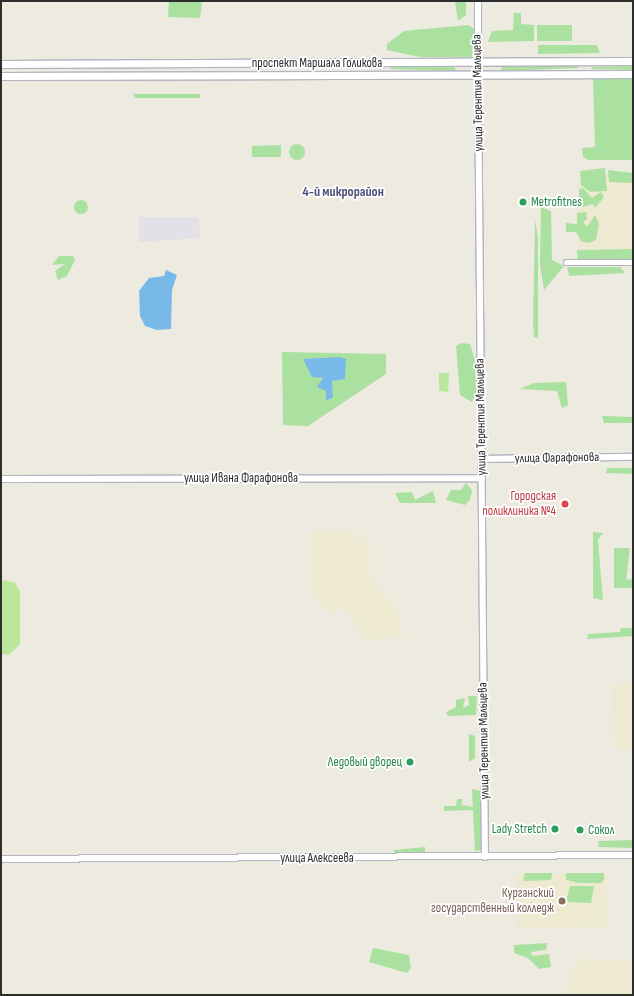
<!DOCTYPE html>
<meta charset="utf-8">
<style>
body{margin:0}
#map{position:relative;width:634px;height:996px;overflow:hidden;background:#edeae0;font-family:"Sofia Sans Condensed",sans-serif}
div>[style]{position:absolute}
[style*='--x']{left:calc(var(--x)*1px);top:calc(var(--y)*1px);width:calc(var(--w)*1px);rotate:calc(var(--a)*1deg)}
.industrial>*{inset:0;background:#e3e0e7}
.education>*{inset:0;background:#eee9d1}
.green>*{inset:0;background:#abe1a0}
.round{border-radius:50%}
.pitch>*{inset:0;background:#bbe79c}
.water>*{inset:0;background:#79b9e9}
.roads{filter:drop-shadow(1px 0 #b3b4bf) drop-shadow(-1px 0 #b3b4bf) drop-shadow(0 1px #b3b4bf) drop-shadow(0 -1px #b3b4bf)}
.minor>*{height:5px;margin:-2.5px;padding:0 2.5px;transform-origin:2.5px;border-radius:2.5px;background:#fff}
.tertiary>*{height:6px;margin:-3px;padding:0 3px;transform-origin:3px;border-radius:3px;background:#fff}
.secondary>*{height:7px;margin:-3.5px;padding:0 3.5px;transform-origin:3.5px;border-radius:3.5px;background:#fff}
.dots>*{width:11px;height:11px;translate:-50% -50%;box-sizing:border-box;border:2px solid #fff;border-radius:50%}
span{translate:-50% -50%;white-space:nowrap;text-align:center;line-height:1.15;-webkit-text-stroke:3.5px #fff;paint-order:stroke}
.street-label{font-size:13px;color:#2d2d2d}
.leisure-label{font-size:13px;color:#27864d}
.left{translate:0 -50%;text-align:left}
.right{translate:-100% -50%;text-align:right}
.health-label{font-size:13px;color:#be3a42}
.education-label{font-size:13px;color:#785e54}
.neighbourhood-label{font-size:14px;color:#4f4f7c;font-weight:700}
.frame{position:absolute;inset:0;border:2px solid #2d2d2d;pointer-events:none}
</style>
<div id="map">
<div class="industrial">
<div style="clip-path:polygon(139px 217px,199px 217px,200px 238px,139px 242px)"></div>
</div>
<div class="education">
<div style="clip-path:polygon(579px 175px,633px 175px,633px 249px,579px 250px)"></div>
<div style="clip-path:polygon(310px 531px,350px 531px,370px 542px,370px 577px,400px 615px,402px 638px,367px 640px,343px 607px,332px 615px,310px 590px)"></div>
<div style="clip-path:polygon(633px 684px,633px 748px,614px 748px,613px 685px)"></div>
<div style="clip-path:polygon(606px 873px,607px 927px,517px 929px,516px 874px)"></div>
<div style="clip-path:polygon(578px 959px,633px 960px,633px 995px,565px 995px)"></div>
</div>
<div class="green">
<div style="clip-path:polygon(169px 1px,202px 1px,200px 18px,168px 17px)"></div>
<div style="clip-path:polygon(455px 1px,466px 1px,466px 15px,458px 21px)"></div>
<div style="clip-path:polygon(514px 13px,521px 13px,521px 24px,534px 25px,534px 41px,488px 42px,492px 31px,513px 30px)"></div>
<div style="clip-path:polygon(468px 25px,475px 29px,472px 57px,420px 57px,387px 50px,387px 44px,404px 31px)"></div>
<div style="clip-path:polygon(537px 25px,572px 25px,572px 41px,537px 41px)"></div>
<div style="clip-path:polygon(538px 45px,597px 45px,600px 53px,538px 54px)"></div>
<div style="clip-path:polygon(454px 66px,456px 71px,390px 69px,392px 67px)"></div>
<div style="clip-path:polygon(501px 66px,577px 66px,579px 68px,502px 71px)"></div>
<div style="clip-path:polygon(633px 66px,633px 70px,591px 69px,592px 67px)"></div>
<div style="clip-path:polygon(593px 79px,633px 79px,633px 160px,588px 160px,583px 157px,582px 148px,595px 147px)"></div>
<div style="clip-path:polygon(132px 94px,200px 94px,200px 98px,136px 98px)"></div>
<div class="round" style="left:289px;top:144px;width:16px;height:16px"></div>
<div style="clip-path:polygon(281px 145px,281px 157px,252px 157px,252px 146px)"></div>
<div style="clip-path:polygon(605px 168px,607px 191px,590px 192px,581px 185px,580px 171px)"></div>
<div style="clip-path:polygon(608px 170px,633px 173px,633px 183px,609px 182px)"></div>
<div style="clip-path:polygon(583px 188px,592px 198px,601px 192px,604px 197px,595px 208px,593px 204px,579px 208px,579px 189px)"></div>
<div class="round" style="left:74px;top:200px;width:14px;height:14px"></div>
<div style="clip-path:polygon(541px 207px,551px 211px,552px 260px,564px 266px,544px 290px,540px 264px)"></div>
<div style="clip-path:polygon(586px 212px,587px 219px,583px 222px,587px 227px,595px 215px,599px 224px,596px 240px,589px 243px,581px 241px,576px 232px,566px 232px,566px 223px,577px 224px,577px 213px)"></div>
<div style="clip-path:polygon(535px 220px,538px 238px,538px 338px,534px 337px,533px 325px)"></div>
<div style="clip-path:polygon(633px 249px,633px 262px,578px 262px,577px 250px)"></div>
<div style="clip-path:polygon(59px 256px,73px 256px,75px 260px,67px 276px,58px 280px,55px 271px,65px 264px,52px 265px)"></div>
<div style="clip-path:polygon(567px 267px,620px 267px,625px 273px,569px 276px)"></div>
<div style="clip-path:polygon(461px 343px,470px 344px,478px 370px,477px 390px,472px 402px,460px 395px,456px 346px)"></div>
<div style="clip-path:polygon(282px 352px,386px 354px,386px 374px,308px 426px,283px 425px)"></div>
<div style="clip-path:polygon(566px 382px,568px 405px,562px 408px,557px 391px,520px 389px,534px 383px)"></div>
<div style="clip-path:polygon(602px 416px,633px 417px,633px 423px,604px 423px)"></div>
<div style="clip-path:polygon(607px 468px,633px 468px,633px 474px,606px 473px)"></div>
<div style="clip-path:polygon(466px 483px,472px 490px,470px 500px,465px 505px,446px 500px,451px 490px,461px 490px)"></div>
<div style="clip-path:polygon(433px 491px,436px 503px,400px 503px,395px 493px,412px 492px,415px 500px)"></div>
<div style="clip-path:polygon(593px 532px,603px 533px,598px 540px,603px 600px,593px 598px)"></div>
<div style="clip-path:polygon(614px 548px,630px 548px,626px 580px,633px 579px,633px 588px,614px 588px)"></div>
<div style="clip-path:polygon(621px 628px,633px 628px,633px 636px,587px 639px,588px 634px,620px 632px)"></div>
<div style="clip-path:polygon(468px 696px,477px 696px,476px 715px,448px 716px,446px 712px,456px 707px,456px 700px,465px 698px,463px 708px,469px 705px)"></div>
<div style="clip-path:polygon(469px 734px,475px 736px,475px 758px,469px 762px)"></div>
<div style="clip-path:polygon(472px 789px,481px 791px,481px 850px,475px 851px,473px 810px,444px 811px,444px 806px,456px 806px,457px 799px,462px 799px,462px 805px,473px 807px)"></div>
<div style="clip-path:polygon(633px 840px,633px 848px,598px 847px,599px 841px)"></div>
<div style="clip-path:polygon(425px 847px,425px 856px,395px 855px,394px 850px)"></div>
<div style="clip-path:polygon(525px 873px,552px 873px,551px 880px,523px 881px)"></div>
<div style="clip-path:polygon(566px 873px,604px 873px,604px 880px,601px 883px,579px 883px,566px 880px)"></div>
<div style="clip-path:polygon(570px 886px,594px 886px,591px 903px,566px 902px)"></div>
<div style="clip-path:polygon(547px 943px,546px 950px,531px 952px,532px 956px,549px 954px,551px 967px,539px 969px,528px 958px,514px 953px,514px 945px)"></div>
<div style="clip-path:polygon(373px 948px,409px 955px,411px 968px,407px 973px,369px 962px)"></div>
</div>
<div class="pitch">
<div style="clip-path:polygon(439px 373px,449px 373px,448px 392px,439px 391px)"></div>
<div style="clip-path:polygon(4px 580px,15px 583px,20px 591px,20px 644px,9px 655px,1px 654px,1px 581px)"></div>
</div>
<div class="water">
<div style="clip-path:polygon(166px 270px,177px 275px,172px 290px,171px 329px,157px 330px,145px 326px,140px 316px,139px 291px,149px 278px,164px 276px)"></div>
<div style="clip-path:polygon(340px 357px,346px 359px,345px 379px,332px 381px,333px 397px,326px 401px,326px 391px,317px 387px,323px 378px,312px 377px,303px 359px)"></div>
</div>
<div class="roads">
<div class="minor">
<div style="--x:566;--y:262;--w:67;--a:0"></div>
</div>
<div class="tertiary">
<div style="--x:478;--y:1;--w:61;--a:90"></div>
<div style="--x:478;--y:74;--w:783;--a:89.49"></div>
<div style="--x:482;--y:459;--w:151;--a:-0.8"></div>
<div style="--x:1;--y:479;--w:481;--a:-0.1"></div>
<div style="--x:1;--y:859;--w:632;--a:-0.36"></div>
</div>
<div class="secondary">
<div style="--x:1;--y:64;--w:632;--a:-0.27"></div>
<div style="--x:1;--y:76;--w:632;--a:-0.18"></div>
</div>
</div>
<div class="dots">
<div style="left:523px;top:202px;background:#2e9e5b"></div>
<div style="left:565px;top:504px;background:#e0444e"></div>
<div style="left:410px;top:762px;background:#2e9e5b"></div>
<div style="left:555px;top:829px;background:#2e9e5b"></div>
<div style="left:580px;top:830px;background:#2e9e5b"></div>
<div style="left:562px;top:901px;background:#8d6e63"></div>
</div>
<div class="street-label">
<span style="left:317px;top:63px">проспект Маршала Голикова</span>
<span style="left:478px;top:93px;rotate:-91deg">улица Терентия Мальцева</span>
<span style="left:481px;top:417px;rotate:-91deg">улица Терентия Мальцева</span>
<span style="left:557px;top:458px;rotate:-1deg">улица Фарафонова</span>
<span style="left:241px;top:478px">улица Ивана Фарафонова</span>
<span style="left:484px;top:741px;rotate:-91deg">улица Терентия Мальцева</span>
<span style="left:317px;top:858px">улица Алексеева</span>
</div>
<div class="leisure-label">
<span class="left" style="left:531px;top:202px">Metrofitnes</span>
<span class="right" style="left:402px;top:762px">Ледовый дворец</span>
<span class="right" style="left:547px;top:829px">Lady Stretch</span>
<span class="left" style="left:588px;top:830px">Сокол</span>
</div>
<div class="health-label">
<span class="right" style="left:556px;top:504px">Городская<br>поликлиника №4</span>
</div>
<div class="education-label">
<span class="right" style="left:554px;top:901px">Курганский<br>государственный колледж</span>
</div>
<div class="neighbourhood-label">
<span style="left:343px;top:192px">4-й микрорайон</span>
</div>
<div class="frame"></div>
</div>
